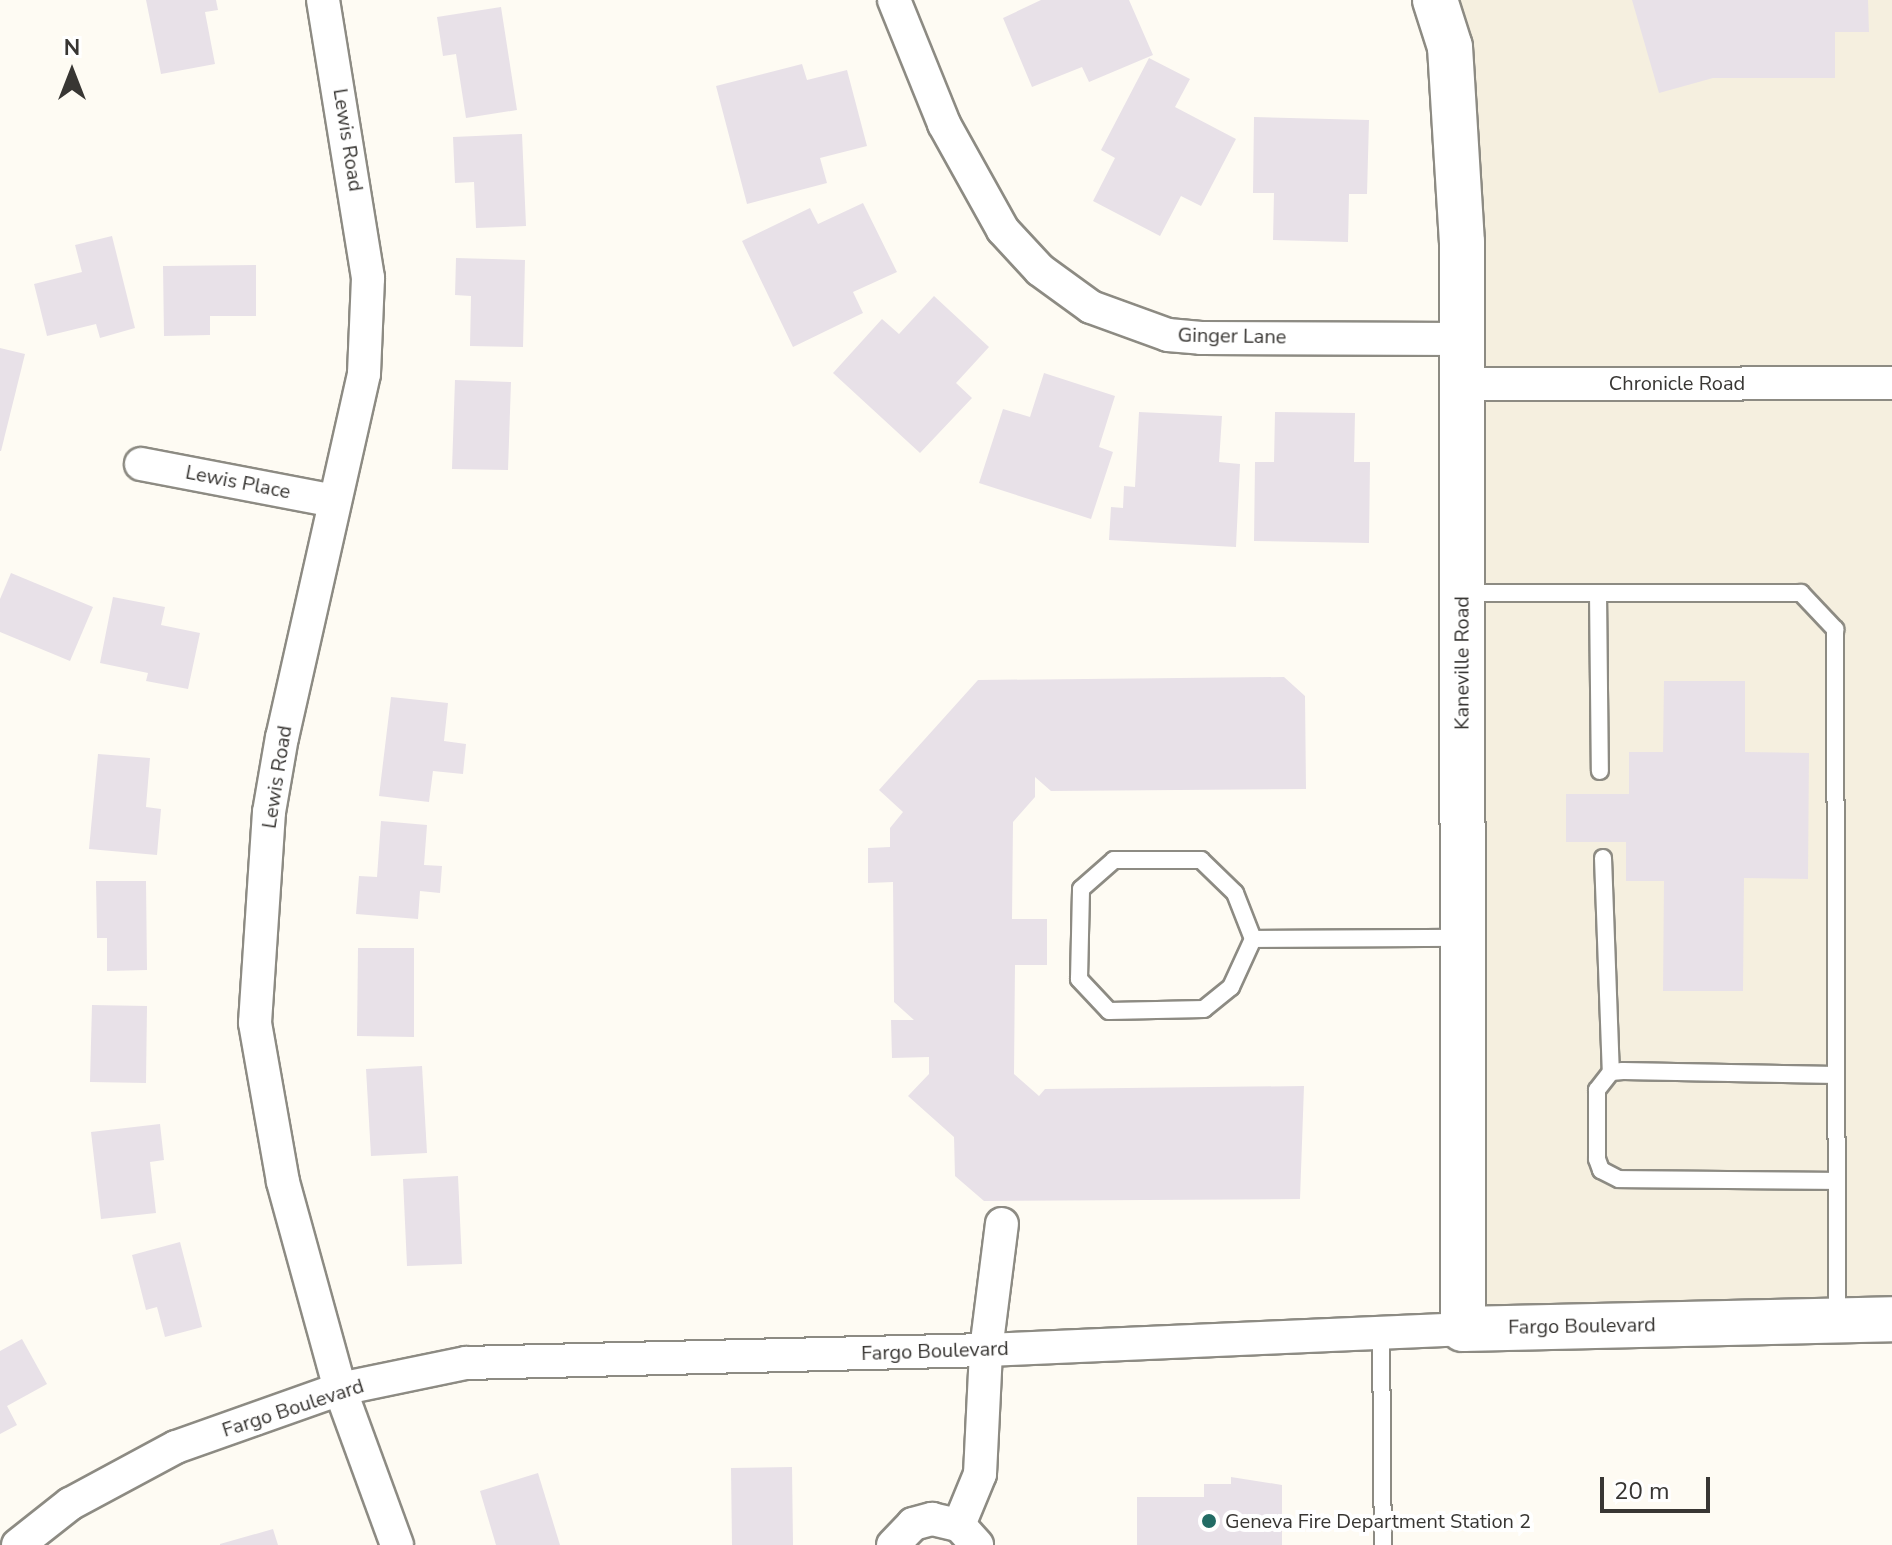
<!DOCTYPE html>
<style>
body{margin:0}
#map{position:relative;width:1892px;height:1545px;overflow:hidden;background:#fefbf3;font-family:"Nunito Sans",sans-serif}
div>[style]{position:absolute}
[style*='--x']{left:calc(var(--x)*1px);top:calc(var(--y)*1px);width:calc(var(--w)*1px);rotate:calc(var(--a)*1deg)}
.built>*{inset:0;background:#f5efdf}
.building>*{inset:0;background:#e8e1e8}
.roads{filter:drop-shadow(2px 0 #8d8b83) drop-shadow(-2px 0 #8d8b83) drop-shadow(0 2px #8d8b83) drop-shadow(0 -2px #8d8b83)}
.service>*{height:16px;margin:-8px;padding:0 8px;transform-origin:8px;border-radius:8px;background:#fff}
.minor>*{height:32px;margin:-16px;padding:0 16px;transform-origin:16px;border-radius:16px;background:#fff}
.secondary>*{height:44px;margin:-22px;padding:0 22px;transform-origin:22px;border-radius:22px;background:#fff}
.dots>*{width:22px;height:22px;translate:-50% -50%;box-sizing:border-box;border:4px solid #fff;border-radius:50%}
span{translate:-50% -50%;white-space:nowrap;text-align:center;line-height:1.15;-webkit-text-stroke:8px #fff;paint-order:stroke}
.street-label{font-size:20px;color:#383633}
.poi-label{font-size:20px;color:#383633}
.left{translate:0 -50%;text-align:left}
.north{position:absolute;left:32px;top:32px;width:80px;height:80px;-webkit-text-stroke:6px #fff;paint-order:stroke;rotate:0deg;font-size:22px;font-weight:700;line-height:32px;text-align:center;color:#383633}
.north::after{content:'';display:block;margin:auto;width:28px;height:36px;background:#383633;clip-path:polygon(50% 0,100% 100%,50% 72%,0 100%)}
.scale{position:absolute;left:1600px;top:1477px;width:110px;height:36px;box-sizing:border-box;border:4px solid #383633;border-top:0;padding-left:10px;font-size:24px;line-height:28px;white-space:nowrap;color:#383633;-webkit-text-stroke:6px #fff;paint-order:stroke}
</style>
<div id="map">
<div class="built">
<div style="clip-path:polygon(1452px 0,1892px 0,1892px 1311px,1477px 1319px)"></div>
</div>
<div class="building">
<div style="clip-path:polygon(146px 0,216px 0,218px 10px,205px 12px,215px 64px,161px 74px)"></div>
<div style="clip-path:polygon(1041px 0,1129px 0,1153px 55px,1089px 82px,1082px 67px,1032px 87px,1003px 18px)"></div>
<div style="clip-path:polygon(1632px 0,1868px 0,1869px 32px,1835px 32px,1835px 78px,1713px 78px,1659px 93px)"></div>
<div style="clip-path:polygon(501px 7px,517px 110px,466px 118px,456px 54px,443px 56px,437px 17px)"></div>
<div style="clip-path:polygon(1149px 58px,1190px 79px,1175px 107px,1236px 139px,1201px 206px,1181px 196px,1160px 236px,1093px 201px,1115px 158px,1101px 150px)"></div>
<div style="clip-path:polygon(802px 64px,807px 80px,847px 70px,867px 146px,820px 158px,827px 183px,747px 204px,716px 86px)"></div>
<div style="clip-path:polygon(1254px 117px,1369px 120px,1367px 194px,1349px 194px,1348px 242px,1273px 240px,1274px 193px,1253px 193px)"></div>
<div style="clip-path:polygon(522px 134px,526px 226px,476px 228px,474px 182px,455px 183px,453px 137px)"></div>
<div style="clip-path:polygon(863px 203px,897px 272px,853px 292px,863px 313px,793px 347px,742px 241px,810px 208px,818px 224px)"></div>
<div style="clip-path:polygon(112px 236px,135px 328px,100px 338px,96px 324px,47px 336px,34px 284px,82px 272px,75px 245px)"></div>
<div style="clip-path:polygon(456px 258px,525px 260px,523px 347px,470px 346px,471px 296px,455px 295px)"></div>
<div style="clip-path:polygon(256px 265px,256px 316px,210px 316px,210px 335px,164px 336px,163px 266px)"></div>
<div style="clip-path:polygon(934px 296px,989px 347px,956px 383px,972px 398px,920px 453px,833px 373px,882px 319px,899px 334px)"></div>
<div style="clip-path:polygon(0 348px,25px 354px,1px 451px,0 451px)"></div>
<div style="clip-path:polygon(1044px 373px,1115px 396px,1099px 447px,1113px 452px,1091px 519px,979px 483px,1003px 409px,1030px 417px)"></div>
<div style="clip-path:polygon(455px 380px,511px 382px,508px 470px,452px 469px)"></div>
<div style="clip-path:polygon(1139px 412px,1222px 416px,1219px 462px,1240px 464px,1236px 547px,1109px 540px,1111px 507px,1123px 508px,1124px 486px,1135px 487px)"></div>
<div style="clip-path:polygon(1275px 412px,1355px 413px,1354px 462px,1370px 462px,1369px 543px,1254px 541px,1255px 462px,1274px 462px)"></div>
<div style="clip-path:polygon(11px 573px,93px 607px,70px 661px,0 632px,0 599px)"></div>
<div style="clip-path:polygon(113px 597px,165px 607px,161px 625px,200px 633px,188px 689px,146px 681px,148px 673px,100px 663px)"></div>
<div style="clip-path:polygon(1284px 677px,1305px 696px,1306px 789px,1051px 791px,1035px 777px,1035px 797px,1013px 822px,1012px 919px,1047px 919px,1047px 965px,1015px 965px,1014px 1074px,1039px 1096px,1045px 1089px,1304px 1086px,1300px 1199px,984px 1201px,955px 1176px,954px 1137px,908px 1096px,929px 1074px,929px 1057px,892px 1058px,891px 1020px,914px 1020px,894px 1002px,893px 882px,868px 883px,868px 848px,890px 847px,890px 828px,903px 812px,879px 790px,978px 680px)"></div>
<div style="clip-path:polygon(1664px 681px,1745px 681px,1745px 752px,1809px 753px,1808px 879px,1744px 878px,1743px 991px,1663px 991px,1664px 881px,1626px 881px,1626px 842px,1566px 842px,1566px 794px,1629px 794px,1629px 752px,1663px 752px)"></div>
<div style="clip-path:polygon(391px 697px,448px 703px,444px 741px,466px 744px,463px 774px,433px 771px,429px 802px,379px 796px)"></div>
<div style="clip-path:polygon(98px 754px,150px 758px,146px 807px,161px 809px,157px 855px,89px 849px)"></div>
<div style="clip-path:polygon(381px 821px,427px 825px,424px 865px,442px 866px,440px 893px,420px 891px,418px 919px,356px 914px,359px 876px,377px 877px)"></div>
<div style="clip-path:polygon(96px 881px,146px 881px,147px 970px,107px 971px,107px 938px,97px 938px)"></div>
<div style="clip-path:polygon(358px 948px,414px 948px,414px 1037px,357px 1036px)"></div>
<div style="clip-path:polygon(92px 1005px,147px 1006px,146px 1083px,90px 1082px)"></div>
<div style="clip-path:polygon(422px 1066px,427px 1153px,371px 1156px,366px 1069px)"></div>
<div style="clip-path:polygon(160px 1124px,164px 1160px,150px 1162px,156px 1213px,101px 1219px,91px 1132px)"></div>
<div style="clip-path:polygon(458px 1176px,462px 1264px,407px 1266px,403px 1179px)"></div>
<div style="clip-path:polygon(180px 1242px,202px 1327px,165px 1337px,157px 1307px,146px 1310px,132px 1255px)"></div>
<div style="clip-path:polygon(22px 1339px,47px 1384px,7px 1406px,17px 1425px,0 1434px,0 1351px)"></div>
<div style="clip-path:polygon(792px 1467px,793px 1545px,732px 1545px,731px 1468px)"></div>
<div style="clip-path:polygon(538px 1473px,560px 1545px,496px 1545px,480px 1491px)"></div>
<div style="clip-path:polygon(1231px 1477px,1282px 1485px,1282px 1545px,1137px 1545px,1137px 1497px,1204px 1497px,1204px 1484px,1231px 1484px)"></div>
<div style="clip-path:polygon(273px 1529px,278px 1545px,220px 1545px,220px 1544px)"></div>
</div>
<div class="roads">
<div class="service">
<div style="--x:1464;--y:593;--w:337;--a:0"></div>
<div style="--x:1801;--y:593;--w:50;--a:46.6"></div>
<div style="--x:1835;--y:629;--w:690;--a:89.83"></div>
<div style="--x:1598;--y:593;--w:178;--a:89.4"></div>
<div style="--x:1603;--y:858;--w:214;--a:87.9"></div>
<div style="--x:1114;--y:860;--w:87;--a:0"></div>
<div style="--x:1201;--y:860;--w:47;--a:44.1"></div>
<div style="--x:1235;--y:893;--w:49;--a:68.6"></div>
<div style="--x:1253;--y:939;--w:53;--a:114.6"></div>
<div style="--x:1231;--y:987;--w:35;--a:141"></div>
<div style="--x:1204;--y:1009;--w:95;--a:178.8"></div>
<div style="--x:1109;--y:1011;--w:44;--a:-133.2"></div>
<div style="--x:1079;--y:979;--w:90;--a:-88.7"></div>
<div style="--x:1081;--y:889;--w:44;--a:-41.3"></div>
<div style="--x:1253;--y:939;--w:208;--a:-0.3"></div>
<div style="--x:1836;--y:1075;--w:213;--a:-178.9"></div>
<div style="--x:1623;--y:1071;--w:12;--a:175"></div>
<div style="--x:1611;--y:1072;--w:23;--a:128"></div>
<div style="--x:1597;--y:1090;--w:69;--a:90"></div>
<div style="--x:1597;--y:1159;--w:12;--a:70"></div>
<div style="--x:1601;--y:1170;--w:20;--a:27"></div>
<div style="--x:1619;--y:1179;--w:217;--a:0.5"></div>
<div style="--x:1381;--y:1332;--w:213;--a:89.5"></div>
</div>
<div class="minor">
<div style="--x:323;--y:0;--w:282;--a:80.8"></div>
<div style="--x:368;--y:278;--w:96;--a:92.4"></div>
<div style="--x:364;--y:374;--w:372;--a:102.7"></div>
<div style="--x:282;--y:737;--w:76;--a:99.8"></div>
<div style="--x:269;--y:812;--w:211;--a:93.8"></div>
<div style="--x:255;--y:1023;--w:161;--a:80"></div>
<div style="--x:283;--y:1182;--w:215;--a:74.6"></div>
<div style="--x:340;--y:1389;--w:166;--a:69.9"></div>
<div style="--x:894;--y:0;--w:134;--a:68"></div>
<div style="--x:944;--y:124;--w:121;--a:60.9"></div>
<div style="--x:1003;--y:230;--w:54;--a:47.2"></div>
<div style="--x:1040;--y:270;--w:63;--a:36"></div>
<div style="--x:1091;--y:307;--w:82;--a:20"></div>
<div style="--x:1168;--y:335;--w:33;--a:5"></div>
<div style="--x:1201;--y:338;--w:261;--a:0.2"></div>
<div style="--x:1462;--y:384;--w:430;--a:-0.1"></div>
<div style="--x:141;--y:464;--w:197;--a:10.8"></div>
<div style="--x:959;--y:1525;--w:55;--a:-67.6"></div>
<div style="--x:980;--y:1474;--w:124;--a:-87.2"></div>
<div style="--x:986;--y:1350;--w:127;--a:-82.8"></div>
<div style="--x:18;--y:1545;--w:66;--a:-38.3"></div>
<div style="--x:70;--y:1504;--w:120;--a:-28.3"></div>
<div style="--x:176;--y:1447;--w:174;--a:-19.5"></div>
<div style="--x:340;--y:1389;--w:129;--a:-11.7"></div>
<div style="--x:466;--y:1363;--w:520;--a:-1.43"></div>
<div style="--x:986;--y:1350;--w:477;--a:-2.5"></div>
<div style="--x:893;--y:1545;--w:29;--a:-46"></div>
<div style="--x:913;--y:1524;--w:20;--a:-15"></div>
<div style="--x:932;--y:1519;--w:28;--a:13"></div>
<div style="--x:959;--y:1525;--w:27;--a:48"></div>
</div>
<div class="secondary">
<div style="--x:1435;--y:0;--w:49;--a:72.3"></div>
<div style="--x:1450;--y:47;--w:195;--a:86.5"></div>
<div style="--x:1462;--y:242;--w:1087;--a:89.95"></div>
<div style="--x:1463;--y:1329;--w:429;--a:-1.3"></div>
</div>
</div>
<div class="dots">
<div style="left:1209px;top:1521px;background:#226b64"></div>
</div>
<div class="street-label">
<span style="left:348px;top:140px;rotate:81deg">Lewis Road</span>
<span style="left:1232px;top:336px;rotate:1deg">Ginger Lane</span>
<span style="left:1677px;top:383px">Chronicle Road</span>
<span style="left:238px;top:482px;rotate:11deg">Lewis Place</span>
<span style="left:1462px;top:663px;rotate:-90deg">Kaneville Road</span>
<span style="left:277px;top:777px;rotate:-81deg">Lewis Road</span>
<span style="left:1582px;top:1326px;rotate:-1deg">Fargo Boulevard</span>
<span style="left:935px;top:1351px;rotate:-2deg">Fargo Boulevard</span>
<span style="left:293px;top:1408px;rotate:-18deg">Fargo Boulevard</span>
</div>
<div class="poi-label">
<span class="left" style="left:1225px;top:1521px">Geneva Fire Department Station 2</span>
</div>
<div class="north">N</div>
<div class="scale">20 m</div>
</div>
